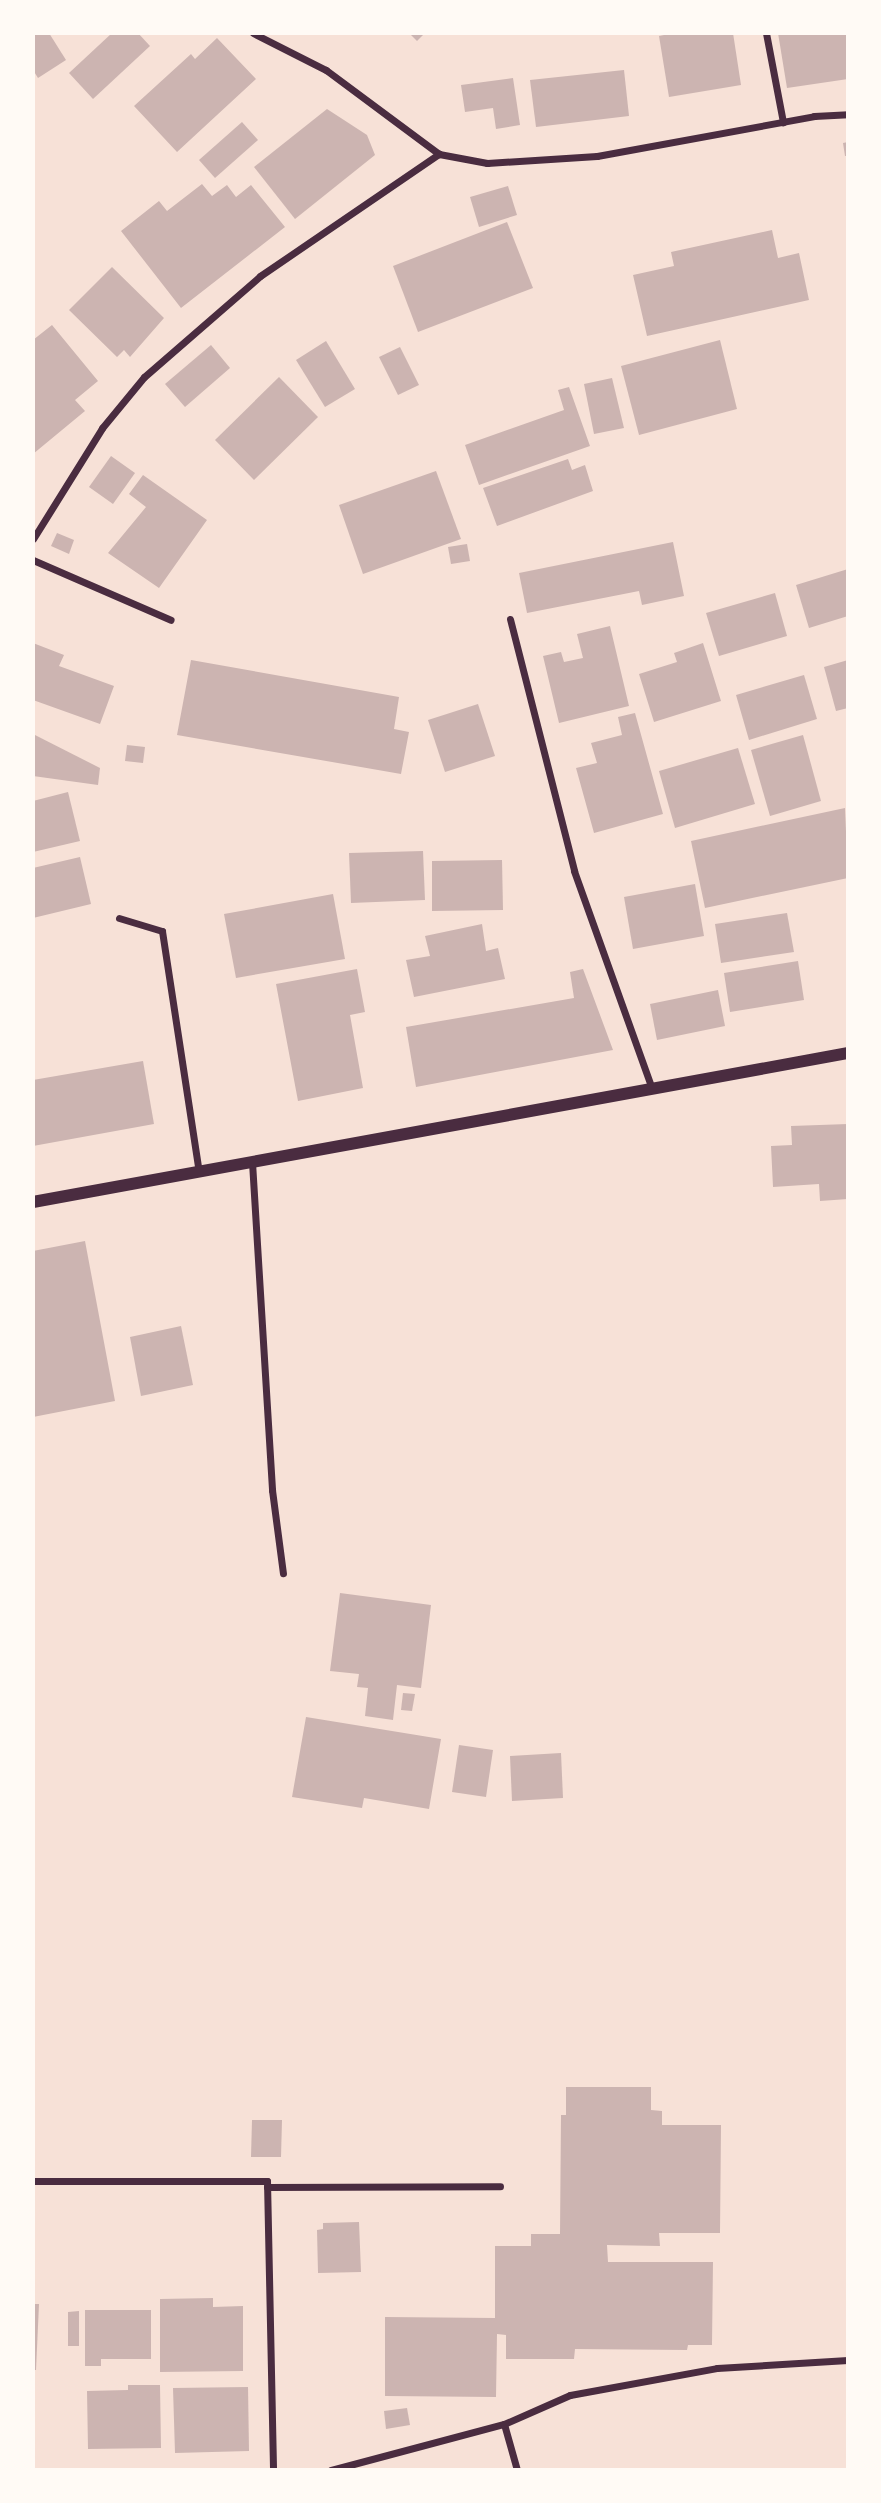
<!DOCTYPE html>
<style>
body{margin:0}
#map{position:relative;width:881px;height:2503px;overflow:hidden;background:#f7e1d7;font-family:"Space Grotesk",sans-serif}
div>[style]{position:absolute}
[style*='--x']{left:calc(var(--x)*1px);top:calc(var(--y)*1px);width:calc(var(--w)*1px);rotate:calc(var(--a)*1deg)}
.building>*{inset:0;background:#ccb4b1}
.minor>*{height:7px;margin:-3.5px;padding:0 3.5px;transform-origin:3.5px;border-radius:3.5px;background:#4a2c40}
.tertiary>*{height:12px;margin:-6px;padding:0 6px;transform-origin:6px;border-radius:6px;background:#4a2c40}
span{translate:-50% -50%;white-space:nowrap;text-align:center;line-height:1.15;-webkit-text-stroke:5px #fffaf5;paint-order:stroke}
.frame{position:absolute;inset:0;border:35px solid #fffaf5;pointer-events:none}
</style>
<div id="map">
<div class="building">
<div style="clip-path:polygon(33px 33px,49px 33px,66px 60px,38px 78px,33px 70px)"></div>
<div style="clip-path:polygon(112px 33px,138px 33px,150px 46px,93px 99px,69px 73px)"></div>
<div style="clip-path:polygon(409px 33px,425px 33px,417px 41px)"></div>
<div style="clip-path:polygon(674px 33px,733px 33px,741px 85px,669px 97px,659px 36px)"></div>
<div style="clip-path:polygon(778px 33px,848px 33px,848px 79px,787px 88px)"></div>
<div style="clip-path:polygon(217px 38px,256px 79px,177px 152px,134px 106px,191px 54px,195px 59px)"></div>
<div style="clip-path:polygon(624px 70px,629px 116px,536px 127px,530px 80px)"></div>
<div style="clip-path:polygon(513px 78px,520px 125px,496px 129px,493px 108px,465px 112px,461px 85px)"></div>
<div style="clip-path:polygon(327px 109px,367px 135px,375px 155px,295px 219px,254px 167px)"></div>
<div style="clip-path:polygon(242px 122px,258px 140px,215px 178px,199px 160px)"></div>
<div style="clip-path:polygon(848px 142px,848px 156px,845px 156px,843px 143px)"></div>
<div style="clip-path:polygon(202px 184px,212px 196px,227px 185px,236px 197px,251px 185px,285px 227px,181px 308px,121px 231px,159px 201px,167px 211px)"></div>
<div style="clip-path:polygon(508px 186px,517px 215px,479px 227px,470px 197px)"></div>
<div style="clip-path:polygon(507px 222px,533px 288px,418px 332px,393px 266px)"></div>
<div style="clip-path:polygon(772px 230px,778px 258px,799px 253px,809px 300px,647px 336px,633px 275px,674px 266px,671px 252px)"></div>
<div style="clip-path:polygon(112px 267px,164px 318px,130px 357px,124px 350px,117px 357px,69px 310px)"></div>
<div style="clip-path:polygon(52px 325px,98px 381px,75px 400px,85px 411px,33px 454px,33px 340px)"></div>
<div style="clip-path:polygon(720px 340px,737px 409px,639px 435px,621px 366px)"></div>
<div style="clip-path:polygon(326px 341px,355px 389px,325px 407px,296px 360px)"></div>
<div style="clip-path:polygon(211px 345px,230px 368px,185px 407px,165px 384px)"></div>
<div style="clip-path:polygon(400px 347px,419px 385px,398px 395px,379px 357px)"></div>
<div style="clip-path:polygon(279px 377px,318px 417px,254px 480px,215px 440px)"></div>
<div style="clip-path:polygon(612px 378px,624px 428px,594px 434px,584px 384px)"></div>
<div style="clip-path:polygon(569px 387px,590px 446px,479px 485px,465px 445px,564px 410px,558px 390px)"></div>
<div style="clip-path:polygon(111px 456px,135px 473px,113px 504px,89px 487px)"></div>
<div style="clip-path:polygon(568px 459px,572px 470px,585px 465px,593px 491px,497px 526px,483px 488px)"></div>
<div style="clip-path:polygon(436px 471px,461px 539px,363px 574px,339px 505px)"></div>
<div style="clip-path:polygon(143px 475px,207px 520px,159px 588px,108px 553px,146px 507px,129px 494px)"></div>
<div style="clip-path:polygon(57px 533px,74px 540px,69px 554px,51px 546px)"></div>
<div style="clip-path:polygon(673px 542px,684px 596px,642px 605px,639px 591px,527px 613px,519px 573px)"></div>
<div style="clip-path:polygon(467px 544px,470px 561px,451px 564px,448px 547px)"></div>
<div style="clip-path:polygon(848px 569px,848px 616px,809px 628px,796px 585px)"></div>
<div style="clip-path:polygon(775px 593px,787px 636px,719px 656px,706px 613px)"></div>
<div style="clip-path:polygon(610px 626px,629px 706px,559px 723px,543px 656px,561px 652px,564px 662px,583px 658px,577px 634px)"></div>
<div style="clip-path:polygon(33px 643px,64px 655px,59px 666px,114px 686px,100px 724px,33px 700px)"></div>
<div style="clip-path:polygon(703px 643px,721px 701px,654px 722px,639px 674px,677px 662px,674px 653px)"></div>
<div style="clip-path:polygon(191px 660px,399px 697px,394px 729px,409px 732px,401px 774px,177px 735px)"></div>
<div style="clip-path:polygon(848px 660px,848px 708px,836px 711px,824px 667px)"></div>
<div style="clip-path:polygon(804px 675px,817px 719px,749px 740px,736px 695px)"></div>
<div style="clip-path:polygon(478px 704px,495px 756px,445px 772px,428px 720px)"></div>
<div style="clip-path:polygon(635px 713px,663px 814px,594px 833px,576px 768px,597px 763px,591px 743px,622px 735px,618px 717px)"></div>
<div style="clip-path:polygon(33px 734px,100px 768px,98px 785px,33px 776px)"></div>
<div style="clip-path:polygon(803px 735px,821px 801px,770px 816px,751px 750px)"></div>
<div style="clip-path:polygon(127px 745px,145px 747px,143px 763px,125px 761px)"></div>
<div style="clip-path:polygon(738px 748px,755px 804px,675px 828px,659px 771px)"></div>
<div style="clip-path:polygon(68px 792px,80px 841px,33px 852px,33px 801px)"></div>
<div style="clip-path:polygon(845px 808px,848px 878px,705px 908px,691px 841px)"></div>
<div style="clip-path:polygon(423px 851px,425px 900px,351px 903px,349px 853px)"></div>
<div style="clip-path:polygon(80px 857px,91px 904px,33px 918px,33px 868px)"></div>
<div style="clip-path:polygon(502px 860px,503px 910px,432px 911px,432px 861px)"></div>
<div style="clip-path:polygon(695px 884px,704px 936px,633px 949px,624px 897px)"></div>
<div style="clip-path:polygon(333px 894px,345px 959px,236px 978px,224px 914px)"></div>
<div style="clip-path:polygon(787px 913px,794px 952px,721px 963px,715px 924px)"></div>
<div style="clip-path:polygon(482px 924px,486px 951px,498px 948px,505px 979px,414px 997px,406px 960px,430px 956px,425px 936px)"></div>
<div style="clip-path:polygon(798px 961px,804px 1000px,730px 1012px,724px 973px)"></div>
<div style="clip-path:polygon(357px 969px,365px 1012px,350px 1015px,363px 1088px,298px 1101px,276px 984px)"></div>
<div style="clip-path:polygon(583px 969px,613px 1050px,416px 1087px,406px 1027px,574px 998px,570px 972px)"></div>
<div style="clip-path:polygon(718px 990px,725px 1026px,657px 1040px,650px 1004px)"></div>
<div style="clip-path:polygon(143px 1061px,154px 1124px,33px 1146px,33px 1080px)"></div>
<div style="clip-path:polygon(848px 1124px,848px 1199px,820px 1201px,819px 1184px,773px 1187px,771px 1146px,792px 1145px,791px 1126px)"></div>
<div style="clip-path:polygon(85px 1241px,115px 1401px,33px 1417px,33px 1251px)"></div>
<div style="clip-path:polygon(181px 1326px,193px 1385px,141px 1396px,130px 1337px)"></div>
<div style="clip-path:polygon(340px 1593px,431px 1605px,421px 1688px,397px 1685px,393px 1720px,365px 1716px,368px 1688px,357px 1687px,359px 1674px,330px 1671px)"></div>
<div style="clip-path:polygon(403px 1693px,415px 1694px,412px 1711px,401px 1710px)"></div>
<div style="clip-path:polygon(306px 1717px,441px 1739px,429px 1809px,364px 1798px,362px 1808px,292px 1797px)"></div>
<div style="clip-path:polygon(459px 1745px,493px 1750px,486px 1797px,452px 1792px)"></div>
<div style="clip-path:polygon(561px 1753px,563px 1798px,512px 1801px,510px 1756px)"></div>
<div style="clip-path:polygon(566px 2087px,651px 2087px,651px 2110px,662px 2111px,662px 2125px,721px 2125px,720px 2233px,659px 2233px,660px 2246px,607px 2245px,608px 2262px,713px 2262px,712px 2345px,688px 2345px,687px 2350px,575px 2349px,574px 2359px,506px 2359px,506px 2335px,497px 2334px,496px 2397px,385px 2396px,385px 2317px,495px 2318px,495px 2246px,531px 2246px,531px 2234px,560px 2234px,561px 2115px,566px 2115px)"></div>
<div style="clip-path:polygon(252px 2120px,282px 2120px,281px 2157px,251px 2157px)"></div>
<div style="clip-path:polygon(359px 2222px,361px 2272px,318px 2273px,317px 2230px,323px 2229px,323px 2223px)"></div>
<div style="clip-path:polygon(213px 2298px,213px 2307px,243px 2306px,243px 2371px,160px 2372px,160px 2299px)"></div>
<div style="clip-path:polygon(33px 2304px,39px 2304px,36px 2370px,33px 2370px)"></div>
<div style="clip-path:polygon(85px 2310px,151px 2310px,151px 2359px,101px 2359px,101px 2366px,85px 2366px)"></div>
<div style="clip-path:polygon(79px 2311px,79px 2346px,68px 2346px,68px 2312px)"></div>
<div style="clip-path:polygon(128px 2385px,160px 2385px,161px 2448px,88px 2449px,87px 2391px,128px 2390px)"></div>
<div style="clip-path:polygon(248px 2387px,249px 2451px,175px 2453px,173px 2388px)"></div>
<div style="clip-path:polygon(407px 2408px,410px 2425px,386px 2429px,384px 2411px)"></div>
</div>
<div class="minor">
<div style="--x:253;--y:33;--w:82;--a:26.9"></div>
<div style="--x:326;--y:70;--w:141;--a:36.6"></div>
<div style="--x:439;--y:154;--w:49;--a:10.6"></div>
<div style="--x:487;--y:163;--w:110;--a:-3.6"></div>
<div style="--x:597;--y:156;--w:221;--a:-10.4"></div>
<div style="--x:814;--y:116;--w:34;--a:-3"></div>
<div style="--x:766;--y:33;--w:91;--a:79.2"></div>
<div style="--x:33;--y:539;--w:131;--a:-58.1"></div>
<div style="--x:102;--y:428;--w:66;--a:-50.5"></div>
<div style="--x:144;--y:377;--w:154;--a:-41"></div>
<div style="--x:260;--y:276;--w:217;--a:-34.3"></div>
<div style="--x:33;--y:560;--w:150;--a:23.5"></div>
<div style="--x:510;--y:619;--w:260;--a:75.7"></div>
<div style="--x:574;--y:871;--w:232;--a:70.3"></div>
<div style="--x:119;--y:918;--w:45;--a:16.8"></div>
<div style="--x:162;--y:931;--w:244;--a:81.3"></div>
<div style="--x:252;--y:1162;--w:329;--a:86.5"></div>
<div style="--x:272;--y:1490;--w:84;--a:82.5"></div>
<div style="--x:33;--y:2181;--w:234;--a:0"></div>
<div style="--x:267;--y:2181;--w:289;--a:88.8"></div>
<div style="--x:267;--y:2187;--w:233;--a:-0.2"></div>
<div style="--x:504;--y:2424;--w:48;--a:74.2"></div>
<div style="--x:331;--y:2470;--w:179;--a:-14.9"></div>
<div style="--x:504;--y:2424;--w:72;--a:-23.7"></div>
<div style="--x:570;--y:2395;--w:149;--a:-10.4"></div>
<div style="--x:717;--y:2368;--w:131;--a:-3.5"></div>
</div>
<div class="tertiary">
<div style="--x:33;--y:1202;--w:829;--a:-10.36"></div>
</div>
<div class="frame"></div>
</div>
